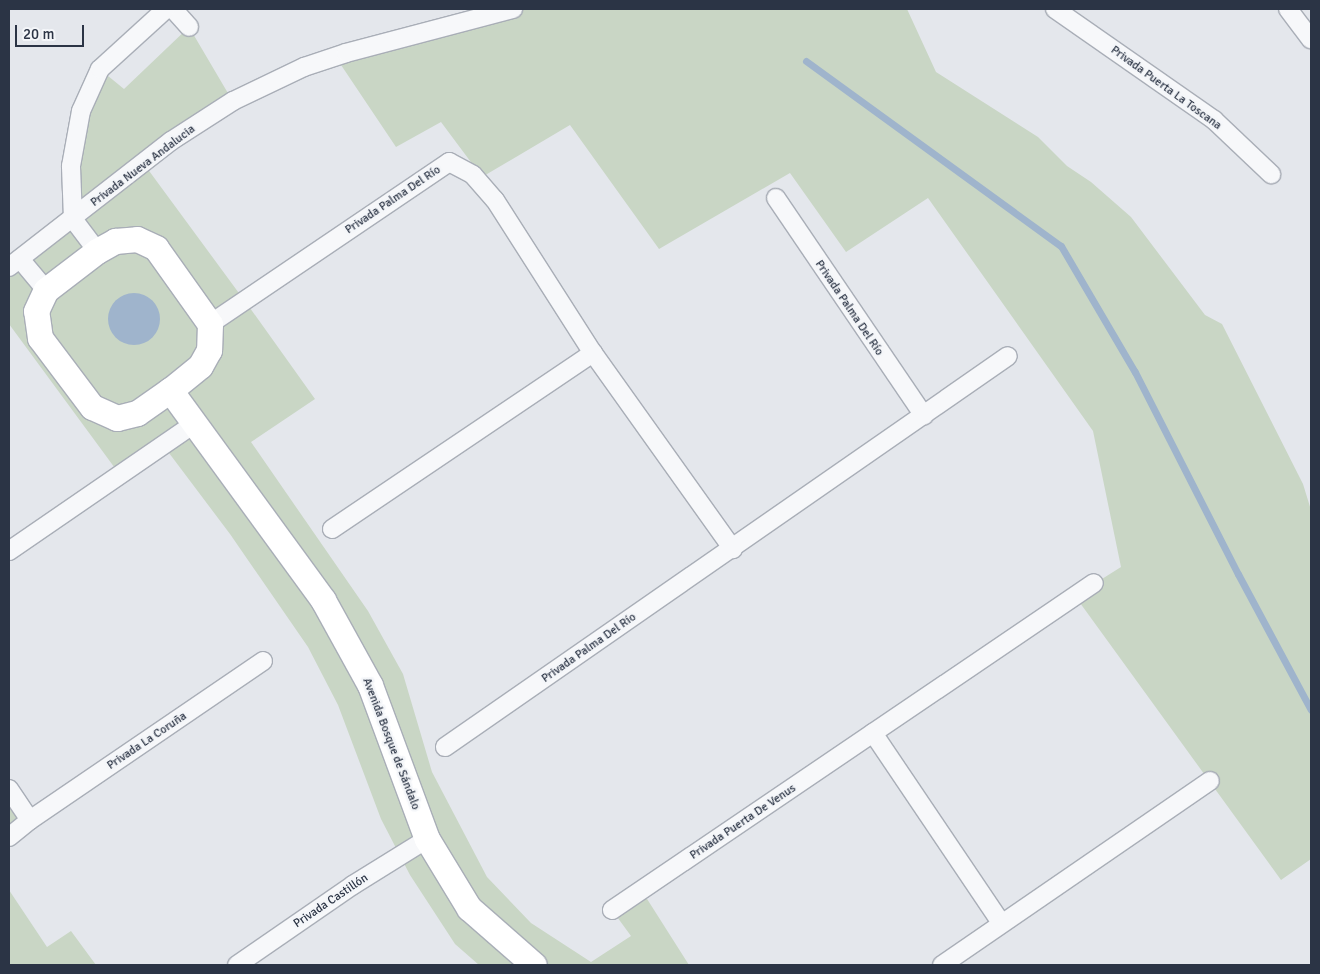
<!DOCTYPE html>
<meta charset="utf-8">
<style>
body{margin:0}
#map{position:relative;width:1320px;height:974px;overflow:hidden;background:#e4e7ec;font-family:Signika,sans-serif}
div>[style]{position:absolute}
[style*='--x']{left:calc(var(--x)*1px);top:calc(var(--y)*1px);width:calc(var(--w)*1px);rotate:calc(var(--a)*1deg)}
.green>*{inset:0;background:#c9d6c5}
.water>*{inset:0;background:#9fb4cc}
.round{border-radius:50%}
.stream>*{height:7px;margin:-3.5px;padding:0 3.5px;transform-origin:3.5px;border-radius:3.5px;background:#9fb4cc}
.roads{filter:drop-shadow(1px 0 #a9aeb7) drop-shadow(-1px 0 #a9aeb7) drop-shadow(0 1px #a9aeb7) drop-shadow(0 -1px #a9aeb7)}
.street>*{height:18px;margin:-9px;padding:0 9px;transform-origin:9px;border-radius:9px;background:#f7f8fa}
.secondary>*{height:25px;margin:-12.5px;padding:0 12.5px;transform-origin:12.5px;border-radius:12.5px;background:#fff}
span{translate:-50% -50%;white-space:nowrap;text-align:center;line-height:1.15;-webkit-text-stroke:5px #f4f6f9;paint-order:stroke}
.street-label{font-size:12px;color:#2b3445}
.frame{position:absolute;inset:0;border:10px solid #2b3445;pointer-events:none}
.scale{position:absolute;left:15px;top:25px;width:69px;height:22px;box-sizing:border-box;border:2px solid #2b3445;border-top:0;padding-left:6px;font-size:15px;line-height:18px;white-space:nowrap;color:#2b3445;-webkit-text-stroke:4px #f4f6f9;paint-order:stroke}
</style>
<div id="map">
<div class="green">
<div style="clip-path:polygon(519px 9px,907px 9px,936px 72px,1038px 137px,1067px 166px,1091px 182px,1131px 217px,1205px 315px,1222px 324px,1303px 484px,1311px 510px,1311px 859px,1281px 880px,1075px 596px,1121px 567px,1093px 431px,928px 198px,846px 252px,790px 173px,659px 249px,570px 125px,482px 177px,441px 122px,396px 147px,337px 59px)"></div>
<div style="clip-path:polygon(189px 27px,232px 100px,75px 215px,73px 167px,102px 71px,124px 89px)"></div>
<div style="clip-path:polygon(144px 164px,244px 300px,211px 322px,137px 239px,210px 324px,245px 301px,315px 399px,251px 442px,368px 611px,403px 674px,432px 772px,487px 877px,531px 923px,591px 962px,631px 936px,612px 910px,642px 891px,689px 965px,479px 965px,455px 944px,410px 875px,381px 819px,338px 705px,308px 647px,230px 534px,163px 445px,120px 475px,9px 324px,9px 268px,20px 260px,45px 290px,37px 311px,98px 251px,74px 219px)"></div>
<div style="clip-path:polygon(73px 220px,96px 250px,46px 289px,21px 259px)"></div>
<div style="clip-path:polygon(9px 791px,29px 820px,9px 836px)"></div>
<div style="clip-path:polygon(9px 890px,47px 947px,71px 931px,96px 965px,9px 965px)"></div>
</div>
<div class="water">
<div class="round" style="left:108px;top:293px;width:52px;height:52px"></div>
</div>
<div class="stream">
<div style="--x:806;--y:61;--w:315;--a:36"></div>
<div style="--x:1061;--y:246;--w:146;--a:59.6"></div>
<div style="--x:1135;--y:372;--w:227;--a:63"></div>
<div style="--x:1238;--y:574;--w:154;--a:61.8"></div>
</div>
<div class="roads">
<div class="street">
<div style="--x:173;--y:9;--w:24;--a:48"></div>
<div style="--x:1055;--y:9;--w:194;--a:34.9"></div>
<div style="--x:1214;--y:120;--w:79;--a:43.5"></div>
<div style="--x:1288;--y:9;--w:38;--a:53"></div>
<div style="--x:776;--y:198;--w:263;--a:55.8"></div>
<div style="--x:73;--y:219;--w:53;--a:-92.2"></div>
<div style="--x:71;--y:166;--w:56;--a:-79.7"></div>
<div style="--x:81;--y:111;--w:46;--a:-65.7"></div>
<div style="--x:100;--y:69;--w:89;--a:-42.3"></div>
<div style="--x:73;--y:219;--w:40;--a:53"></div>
<div style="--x:20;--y:259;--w:40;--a:50"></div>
<div style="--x:9;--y:267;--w:205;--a:-37.9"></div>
<div style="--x:171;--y:141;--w:74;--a:-32.8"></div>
<div style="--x:233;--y:101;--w:79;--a:-25.6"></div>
<div style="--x:304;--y:67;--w:44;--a:-18.4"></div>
<div style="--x:346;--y:53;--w:173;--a:-14.8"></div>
<div style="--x:210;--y:324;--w:289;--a:-34.1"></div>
<div style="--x:449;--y:162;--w:27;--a:28"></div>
<div style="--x:473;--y:175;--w:33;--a:49"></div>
<div style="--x:495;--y:200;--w:182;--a:57.4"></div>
<div style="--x:593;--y:353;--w:241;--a:54.5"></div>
<div style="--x:332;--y:529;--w:315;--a:-34"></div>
<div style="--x:9;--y:551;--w:226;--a:-34.5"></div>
<div style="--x:873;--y:733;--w:229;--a:56"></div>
<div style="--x:445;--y:747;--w:685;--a:-34.78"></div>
<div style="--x:9;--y:789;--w:37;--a:56"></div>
<div style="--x:30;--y:820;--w:27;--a:141"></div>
<div style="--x:30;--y:820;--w:282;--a:-34.3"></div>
<div style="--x:612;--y:910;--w:582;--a:-34.15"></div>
<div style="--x:237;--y:965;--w:141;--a:-34.6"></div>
<div style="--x:353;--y:885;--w:87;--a:-31.9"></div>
<div style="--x:942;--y:965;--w:325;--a:-34.5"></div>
</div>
<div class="secondary">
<div style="--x:137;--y:239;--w:21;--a:25"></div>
<div style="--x:156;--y:248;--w:93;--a:54.6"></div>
<div style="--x:210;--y:324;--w:26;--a:92"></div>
<div style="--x:209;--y:350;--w:18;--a:119"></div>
<div style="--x:200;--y:366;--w:38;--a:141"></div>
<div style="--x:170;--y:390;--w:40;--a:145.1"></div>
<div style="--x:137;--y:413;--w:21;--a:166"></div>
<div style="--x:117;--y:418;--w:27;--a:-156"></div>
<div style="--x:92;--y:407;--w:86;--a:-127"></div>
<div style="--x:40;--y:338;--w:27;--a:-98"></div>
<div style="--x:36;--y:311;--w:23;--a:-65"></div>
<div style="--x:46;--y:290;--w:64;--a:-37.4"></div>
<div style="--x:97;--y:251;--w:21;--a:-29"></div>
<div style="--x:115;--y:241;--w:22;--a:-5"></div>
<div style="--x:170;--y:390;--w:260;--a:53.9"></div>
<div style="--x:323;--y:600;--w:97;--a:61.1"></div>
<div style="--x:370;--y:685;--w:164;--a:69.7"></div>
<div style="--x:427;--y:839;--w:81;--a:58.7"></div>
<div style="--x:469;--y:908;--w:86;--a:41.2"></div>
</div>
</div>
<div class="street-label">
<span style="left:1166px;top:88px;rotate:36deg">Privada Puerta La Toscana</span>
<span style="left:143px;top:166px;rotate:-37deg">Privada Nueva Andalucia</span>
<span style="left:393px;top:200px;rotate:-34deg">Privada Palma Del Río</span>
<span style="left:849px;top:308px;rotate:56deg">Privada Palma Del Río</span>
<span style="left:589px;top:648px;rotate:-35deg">Privada Palma Del Río</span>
<span style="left:147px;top:741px;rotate:-34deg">Privada La Coruña</span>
<span style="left:391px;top:744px;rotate:69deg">Avenida Bosque de Sándalo</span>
<span style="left:743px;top:822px;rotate:-34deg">Privada Puerta De Venus</span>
<span style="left:331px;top:901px;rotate:-34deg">Privada Castillón</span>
</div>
<div class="frame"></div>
<div class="scale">20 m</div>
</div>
